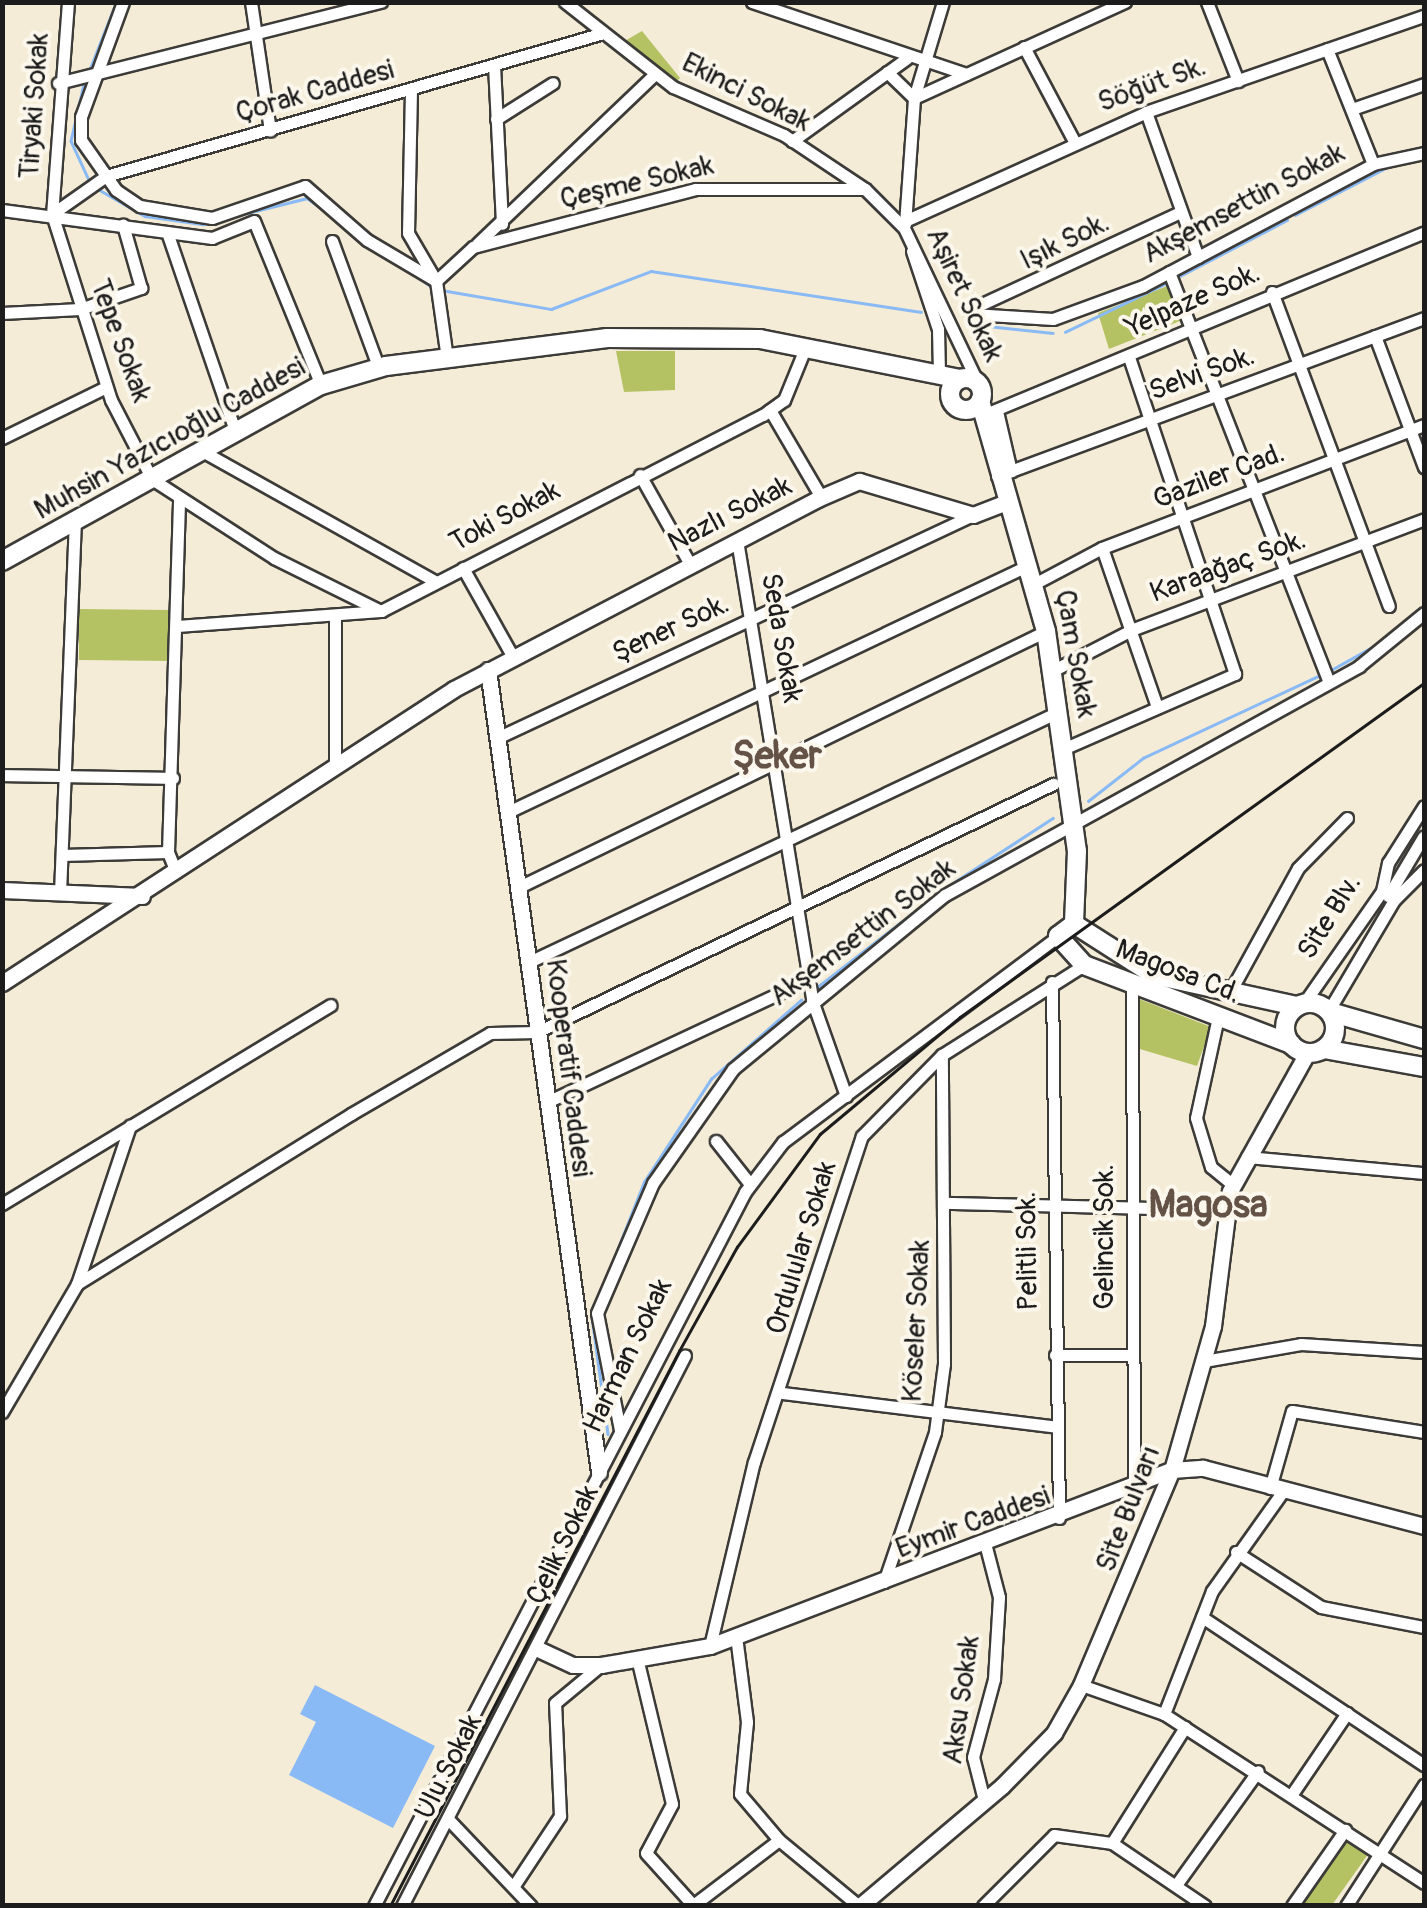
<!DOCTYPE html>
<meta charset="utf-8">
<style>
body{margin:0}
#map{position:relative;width:1427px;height:1908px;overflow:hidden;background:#f4ecd6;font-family:Pangolin,sans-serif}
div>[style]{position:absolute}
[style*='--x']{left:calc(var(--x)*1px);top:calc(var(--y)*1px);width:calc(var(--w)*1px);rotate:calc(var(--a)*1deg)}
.green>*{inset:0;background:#b5c264}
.water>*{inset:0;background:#89baf5}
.stream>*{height:2.5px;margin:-1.25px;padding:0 1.25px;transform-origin:1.25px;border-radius:1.25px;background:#89baf5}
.roads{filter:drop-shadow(2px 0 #3c3b38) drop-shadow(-2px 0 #3c3b38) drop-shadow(0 2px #3c3b38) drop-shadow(0 -2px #3c3b38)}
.minor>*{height:11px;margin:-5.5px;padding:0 5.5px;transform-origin:5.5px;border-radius:5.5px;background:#fff}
.tertiary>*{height:15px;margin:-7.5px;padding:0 7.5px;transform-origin:7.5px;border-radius:7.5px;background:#fff}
.secondary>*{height:18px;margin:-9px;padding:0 9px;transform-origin:9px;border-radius:9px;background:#fff}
.secondary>.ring{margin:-9px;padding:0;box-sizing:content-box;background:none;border:18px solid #fff;border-radius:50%}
.rail>*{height:2.5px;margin:-1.25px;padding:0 1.25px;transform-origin:1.25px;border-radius:1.25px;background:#1c1c1c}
span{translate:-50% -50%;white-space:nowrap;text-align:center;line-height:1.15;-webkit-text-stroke:8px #fbf7ec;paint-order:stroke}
.street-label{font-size:28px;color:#1c1c1c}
.district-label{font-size:38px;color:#645247;font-weight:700}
.frame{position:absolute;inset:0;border:5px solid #1c1c1c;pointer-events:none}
</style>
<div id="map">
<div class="green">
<div style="clip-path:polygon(642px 31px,680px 78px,677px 81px,623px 42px)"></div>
<div style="clip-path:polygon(1170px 285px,1180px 321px,1109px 349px,1098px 313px)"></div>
<div style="clip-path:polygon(616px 351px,675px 351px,675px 390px,624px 392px)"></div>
<div style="clip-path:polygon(79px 609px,169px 610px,169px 661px,79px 660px)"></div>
<div style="clip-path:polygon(1139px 999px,1211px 1027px,1197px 1066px,1133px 1047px)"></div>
<div style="clip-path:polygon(1346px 1837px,1369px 1853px,1332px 1905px,1298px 1906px)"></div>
</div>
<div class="water">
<div style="clip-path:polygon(315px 1685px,435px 1746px,393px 1828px,289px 1775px,316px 1722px,300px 1714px)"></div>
</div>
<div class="stream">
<div style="--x:89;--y:71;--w:74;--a:-68.6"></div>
<div style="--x:84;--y:84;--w:58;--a:102.8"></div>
<div style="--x:71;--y:141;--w:43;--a:65.2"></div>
<div style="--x:98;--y:189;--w:54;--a:29.9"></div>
<div style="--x:145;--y:216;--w:59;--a:7.9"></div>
<div style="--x:203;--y:224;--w:107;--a:-14"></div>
<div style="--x:307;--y:198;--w:153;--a:35.5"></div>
<div style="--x:1295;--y:215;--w:106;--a:-27.5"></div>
<div style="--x:1178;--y:277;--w:123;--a:-27.6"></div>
<div style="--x:447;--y:291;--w:106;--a:9.8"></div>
<div style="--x:551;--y:309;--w:107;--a:-20.8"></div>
<div style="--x:651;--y:271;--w:273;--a:8.6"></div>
<div style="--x:988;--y:326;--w:65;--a:6.1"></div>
<div style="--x:1065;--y:332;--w:113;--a:-25.7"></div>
<div style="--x:1331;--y:670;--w:51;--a:-29.1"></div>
<div style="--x:1088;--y:801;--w:70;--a:-38"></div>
<div style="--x:1143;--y:758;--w:195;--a:-25.1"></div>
<div style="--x:942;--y:890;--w:132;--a:-33"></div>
<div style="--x:816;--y:988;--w:152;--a:-37.8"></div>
<div style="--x:601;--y:1291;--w:117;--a:-68.5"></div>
<div style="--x:644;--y:1182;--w:123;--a:-57"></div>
<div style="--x:711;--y:1079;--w:120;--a:-41.3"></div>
<div style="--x:592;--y:1317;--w:118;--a:82.2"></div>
</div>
<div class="roads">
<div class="minor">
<div style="--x:68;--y:2;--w:213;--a:94.3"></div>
<div style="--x:52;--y:214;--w:195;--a:72.4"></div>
<div style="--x:111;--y:400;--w:89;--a:62.6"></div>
<div style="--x:152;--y:479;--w:145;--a:32.9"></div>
<div style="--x:274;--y:558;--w:119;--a:26.4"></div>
<div style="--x:123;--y:2;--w:122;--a:110.1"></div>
<div style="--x:81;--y:117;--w:23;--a:90"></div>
<div style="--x:81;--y:140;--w:61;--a:55"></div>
<div style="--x:116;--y:190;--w:29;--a:34"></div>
<div style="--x:140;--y:206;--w:73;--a:9.5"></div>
<div style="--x:212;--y:218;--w:98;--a:-19"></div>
<div style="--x:305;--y:186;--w:82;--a:41.1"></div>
<div style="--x:367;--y:240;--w:80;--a:30.7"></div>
<div style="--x:436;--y:281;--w:50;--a:-42.6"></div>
<div style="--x:473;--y:247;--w:229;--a:-14.6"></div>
<div style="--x:695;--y:189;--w:170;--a:0"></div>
<div style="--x:251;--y:2;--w:130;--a:81.6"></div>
<div style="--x:565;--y:2;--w:137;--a:38.2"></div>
<div style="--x:673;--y:87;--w:121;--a:23.4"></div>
<div style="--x:784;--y:135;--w:97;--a:33.7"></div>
<div style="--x:865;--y:189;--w:55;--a:45"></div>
<div style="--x:904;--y:228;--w:172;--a:64.5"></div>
<div style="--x:752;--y:2;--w:226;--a:18.6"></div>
<div style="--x:1207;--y:2;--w:85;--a:68.6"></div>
<div style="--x:1024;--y:47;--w:106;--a:62"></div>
<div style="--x:1327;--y:49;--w:124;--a:68.2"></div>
<div style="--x:494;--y:65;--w:159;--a:87.1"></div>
<div style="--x:887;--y:72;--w:37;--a:44"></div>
<div style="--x:914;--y:98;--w:232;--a:-24.5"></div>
<div style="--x:58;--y:83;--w:333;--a:-14.1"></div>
<div style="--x:411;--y:90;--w:143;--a:91.2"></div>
<div style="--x:408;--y:233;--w:56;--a:59.7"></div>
<div style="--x:436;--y:281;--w:78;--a:81.9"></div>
<div style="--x:1352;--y:109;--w:76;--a:-19.1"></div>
<div style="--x:1146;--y:112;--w:154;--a:70.3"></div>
<div style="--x:496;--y:119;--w:67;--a:-32.3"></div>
<div style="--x:792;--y:141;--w:142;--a:-35.8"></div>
<div style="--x:2;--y:210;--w:212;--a:7.6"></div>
<div style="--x:212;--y:238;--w:45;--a:-22"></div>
<div style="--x:254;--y:221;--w:177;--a:67.8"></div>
<div style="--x:52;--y:214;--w:66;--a:-35.1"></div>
<div style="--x:106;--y:176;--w:514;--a:-16.04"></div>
<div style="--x:905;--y:221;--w:265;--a:-24.3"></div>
<div style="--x:1146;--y:112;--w:294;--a:-19.1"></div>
<div style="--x:905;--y:224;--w:126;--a:-85.9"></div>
<div style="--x:914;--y:98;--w:100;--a:-73.2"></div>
<div style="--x:167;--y:232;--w:213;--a:71.1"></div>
<div style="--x:332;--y:241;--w:136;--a:69.8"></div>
<div style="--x:477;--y:244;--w:246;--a:-43.7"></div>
<div style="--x:912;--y:251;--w:82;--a:71.6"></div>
<div style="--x:938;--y:329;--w:44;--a:88.7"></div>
<div style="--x:1169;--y:272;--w:440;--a:68.7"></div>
<div style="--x:1272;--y:292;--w:335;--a:69.6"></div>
<div style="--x:969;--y:310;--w:233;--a:-24.9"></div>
<div style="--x:2;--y:313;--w:78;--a:-2.9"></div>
<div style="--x:80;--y:309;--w:65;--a:-19"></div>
<div style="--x:141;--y:288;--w:66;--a:-105.9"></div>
<div style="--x:972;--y:314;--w:81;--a:3.5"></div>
<div style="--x:1053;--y:319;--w:96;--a:-20.1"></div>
<div style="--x:1143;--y:286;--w:260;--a:-27.9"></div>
<div style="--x:1373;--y:164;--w:52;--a:-12.2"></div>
<div style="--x:1375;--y:336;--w:140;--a:69.5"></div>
<div style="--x:770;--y:410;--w:101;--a:59.6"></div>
<div style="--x:997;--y:411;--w:62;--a:76.9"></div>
<div style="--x:983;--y:415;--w:477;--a:-22.5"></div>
<div style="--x:2;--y:438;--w:116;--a:-26.1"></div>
<div style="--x:202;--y:451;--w:268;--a:29.2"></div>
<div style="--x:640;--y:475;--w:102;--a:60.7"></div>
<div style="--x:997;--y:476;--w:455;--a:-20.3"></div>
<div style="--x:737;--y:540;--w:466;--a:80.7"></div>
<div style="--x:812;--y:1000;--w:102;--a:70.5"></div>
<div style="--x:1102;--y:548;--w:168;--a:70.9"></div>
<div style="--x:463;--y:568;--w:102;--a:60.7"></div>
<div style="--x:1034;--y:584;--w:77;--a:-27.9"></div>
<div style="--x:1102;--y:548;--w:345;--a:-20.9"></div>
<div style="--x:335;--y:620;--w:145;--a:90"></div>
<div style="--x:176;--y:626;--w:206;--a:-4.2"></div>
<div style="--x:381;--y:611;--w:429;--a:-27.2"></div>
<div style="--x:763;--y:415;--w:26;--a:-36"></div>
<div style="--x:784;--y:400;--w:58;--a:-67.8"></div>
<div style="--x:1052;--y:671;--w:89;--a:-27.4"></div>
<div style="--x:1131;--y:630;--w:313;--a:-20.7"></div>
<div style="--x:499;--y:737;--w:523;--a:-25.1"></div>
<div style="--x:1063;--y:749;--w:188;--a:-23.6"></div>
<div style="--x:1235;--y:674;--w:333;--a:-108.5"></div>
<div style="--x:2;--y:775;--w:171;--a:1"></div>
<div style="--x:510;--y:811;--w:574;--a:-25.36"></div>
<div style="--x:62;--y:855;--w:106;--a:-1.6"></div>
<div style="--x:176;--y:872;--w:22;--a:-112"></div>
<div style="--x:168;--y:852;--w:353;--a:-88.2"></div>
<div style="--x:519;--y:887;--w:586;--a:-25.91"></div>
<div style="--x:60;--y:893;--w:370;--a:-87.7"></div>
<div style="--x:1388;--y:896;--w:69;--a:-59.3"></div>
<div style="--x:529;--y:962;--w:585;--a:-25.29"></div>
<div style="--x:1052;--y:982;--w:536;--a:89.25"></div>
<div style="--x:1132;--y:985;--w:503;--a:89.77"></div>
<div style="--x:1231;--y:990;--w:139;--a:-61.2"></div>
<div style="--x:1298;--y:868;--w:70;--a:-45.6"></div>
<div style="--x:1304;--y:1003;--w:136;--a:-55.1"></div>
<div style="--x:1382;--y:891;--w:29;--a:-78"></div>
<div style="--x:1388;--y:863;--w:67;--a:-57.7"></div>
<div style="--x:1329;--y:1010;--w:128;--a:-59.4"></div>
<div style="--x:1394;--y:900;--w:42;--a:-45"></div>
<div style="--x:1218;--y:1017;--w:103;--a:102.3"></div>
<div style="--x:1196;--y:1118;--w:51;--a:73"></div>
<div style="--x:1211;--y:1167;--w:28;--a:39"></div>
<div style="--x:547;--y:1102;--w:288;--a:-25.1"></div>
<div style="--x:716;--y:1141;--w:55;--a:51.7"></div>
<div style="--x:1247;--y:1157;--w:178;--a:5.2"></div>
<div style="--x:948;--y:1203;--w:279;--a:1.4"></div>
<div style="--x:2;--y:1204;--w:384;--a:-31.2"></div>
<div style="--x:77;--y:1284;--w:167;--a:-71.5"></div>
<div style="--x:1055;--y:1355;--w:75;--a:0"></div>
<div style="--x:1204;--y:1361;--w:98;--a:-9.9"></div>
<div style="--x:1301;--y:1344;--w:123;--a:3.7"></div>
<div style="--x:782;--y:1393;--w:277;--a:7"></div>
<div style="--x:2;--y:1412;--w:148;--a:-59.6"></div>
<div style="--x:77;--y:1284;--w:322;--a:-31.8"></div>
<div style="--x:351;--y:1114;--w:161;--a:-30.2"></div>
<div style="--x:490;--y:1033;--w:47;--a:-1.2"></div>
<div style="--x:537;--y:1032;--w:573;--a:-25.67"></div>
<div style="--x:620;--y:1430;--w:119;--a:-101.1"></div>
<div style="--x:597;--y:1313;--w:142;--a:-66.7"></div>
<div style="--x:653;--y:1183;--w:139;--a:-54.9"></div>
<div style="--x:733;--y:1069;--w:274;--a:-39.4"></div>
<div style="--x:945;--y:895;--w:473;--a:-28.9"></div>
<div style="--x:1359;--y:666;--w:84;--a:-39.2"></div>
<div style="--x:1270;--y:1488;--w:80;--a:-74.1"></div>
<div style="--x:1292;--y:1411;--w:134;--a:9"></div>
<div style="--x:1236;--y:1552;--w:101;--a:32.9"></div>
<div style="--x:1321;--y:1607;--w:105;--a:11"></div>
<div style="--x:884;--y:1582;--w:158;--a:-71.2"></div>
<div style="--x:935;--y:1432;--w:69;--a:-82.5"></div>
<div style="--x:944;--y:1364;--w:309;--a:-90.4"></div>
<div style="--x:1202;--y:1617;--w:267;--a:33.7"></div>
<div style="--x:736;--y:1636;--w:87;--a:82.7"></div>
<div style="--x:747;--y:1722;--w:72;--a:95.6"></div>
<div style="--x:740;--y:1794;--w:60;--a:49.7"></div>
<div style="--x:710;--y:1646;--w:189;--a:-76.6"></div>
<div style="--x:754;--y:1462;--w:343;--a:-71.7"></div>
<div style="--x:862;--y:1136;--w:114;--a:-45.4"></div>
<div style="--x:942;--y:1055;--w:168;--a:-32.4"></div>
<div style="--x:637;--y:1658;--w:150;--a:76.5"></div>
<div style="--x:672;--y:1804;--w:55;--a:118"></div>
<div style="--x:646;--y:1853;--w:70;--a:47.9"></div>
<div style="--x:1081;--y:1685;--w:88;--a:19.3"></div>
<div style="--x:1164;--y:1714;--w:310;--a:33"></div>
<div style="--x:1164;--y:1714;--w:132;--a:-68.7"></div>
<div style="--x:1212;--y:1591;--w:123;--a:-54.6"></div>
<div style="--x:1292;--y:1794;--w:98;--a:-55.8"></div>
<div style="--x:984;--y:1800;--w:44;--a:-104.3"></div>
<div style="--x:973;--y:1757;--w:81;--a:-74.9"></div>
<div style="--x:994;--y:1679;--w:82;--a:-86.5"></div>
<div style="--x:999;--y:1597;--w:52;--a:-104.6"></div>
<div style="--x:449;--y:1820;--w:119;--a:46.4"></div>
<div style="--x:1112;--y:1843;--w:112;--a:34.1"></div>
<div style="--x:515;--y:1884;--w:82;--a:-56.5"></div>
<div style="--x:560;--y:1816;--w:113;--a:-92.5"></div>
<div style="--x:555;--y:1703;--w:60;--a:-39.6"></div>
<div style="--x:1176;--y:1885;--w:140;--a:-54.3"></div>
<div style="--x:374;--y:1906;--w:805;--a:-62.54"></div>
<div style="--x:745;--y:1192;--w:63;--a:-52.8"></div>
<div style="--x:783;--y:1142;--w:344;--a:-36.8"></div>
<div style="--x:402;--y:1906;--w:619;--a:-62.81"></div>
<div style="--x:692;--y:1906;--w:109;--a:-37.2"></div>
<div style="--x:779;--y:1840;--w:104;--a:39.5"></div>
<div style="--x:983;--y:1906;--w:100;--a:-45"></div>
<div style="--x:1054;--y:1835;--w:59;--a:7.9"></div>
<div style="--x:1112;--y:1843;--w:137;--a:-57.8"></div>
<div style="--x:1292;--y:1906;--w:93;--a:-55.1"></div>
<div style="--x:1346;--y:1906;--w:144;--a:-57.2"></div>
</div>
<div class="tertiary">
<div style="--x:488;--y:670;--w:810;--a:82.12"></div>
<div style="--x:2;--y:890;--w:140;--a:2.5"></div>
<div style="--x:2;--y:983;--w:539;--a:-33.04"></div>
<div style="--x:454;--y:689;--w:410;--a:-27.6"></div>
<div style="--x:817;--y:499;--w:46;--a:-23.2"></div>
<div style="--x:859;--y:481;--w:119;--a:16.6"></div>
<div style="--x:973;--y:515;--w:36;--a:-21"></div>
<div style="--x:538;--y:1649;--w:38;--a:25"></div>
<div style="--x:573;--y:1665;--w:28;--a:0"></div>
<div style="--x:601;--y:1665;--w:111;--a:-9.9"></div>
<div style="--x:710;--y:1646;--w:494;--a:-20.9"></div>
<div style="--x:1172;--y:1470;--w:31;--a:-4"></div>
<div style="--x:1203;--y:1468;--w:228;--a:14.7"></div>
<div style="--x:860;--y:1906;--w:186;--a:-40.2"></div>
<div style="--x:1002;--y:1786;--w:74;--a:-45.5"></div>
<div style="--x:1054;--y:1733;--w:55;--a:-60.6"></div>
<div style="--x:1081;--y:1685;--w:233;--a:-67.1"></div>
<div style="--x:1172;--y:1470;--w:150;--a:-74.1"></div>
<div style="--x:1213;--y:1326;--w:136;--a:-82.8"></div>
<div style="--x:1230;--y:1191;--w:158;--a:-60.8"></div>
</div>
<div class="secondary">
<div class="ring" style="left:950px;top:378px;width:14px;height:14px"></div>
<div style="--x:980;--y:401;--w:239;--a:74"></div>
<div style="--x:1046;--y:631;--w:222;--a:82"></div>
<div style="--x:1077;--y:851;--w:73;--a:92.4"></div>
<div style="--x:2;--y:561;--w:364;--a:-28.9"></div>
<div style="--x:321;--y:385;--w:68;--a:-16.3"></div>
<div style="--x:386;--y:366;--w:223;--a:-7.2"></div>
<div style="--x:607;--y:338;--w:153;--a:0.4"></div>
<div style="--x:760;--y:339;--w:204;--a:11.3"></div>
<div style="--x:1074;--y:924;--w:20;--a:143"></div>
<div style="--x:1058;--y:936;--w:39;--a:48"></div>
<div style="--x:1084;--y:965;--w:222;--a:20.9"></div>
<div style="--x:1074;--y:924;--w:95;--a:32.5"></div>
<div style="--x:1154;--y:975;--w:145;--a:12.3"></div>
<div class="ring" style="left:1285px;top:1003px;width:32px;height:32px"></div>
<div style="--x:1330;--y:1012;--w:98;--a:16"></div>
<div style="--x:1324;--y:1049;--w:102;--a:10.2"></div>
</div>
</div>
<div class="rail">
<div style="--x:390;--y:1906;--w:626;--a:-62.49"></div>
<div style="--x:679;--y:1351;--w:119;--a:-60.9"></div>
<div style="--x:737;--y:1247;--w:140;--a:-53.7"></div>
<div style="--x:820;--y:1134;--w:182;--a:-39.9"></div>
<div style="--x:960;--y:1017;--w:572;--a:-35.75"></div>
</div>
<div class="street-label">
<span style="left:1152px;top:85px;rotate:-20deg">Söğüt Sk.</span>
<span style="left:315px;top:92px;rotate:-16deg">Çorak Caddesi</span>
<span style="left:746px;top:93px;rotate:27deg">Ekinci Sokak</span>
<span style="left:35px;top:106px;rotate:-86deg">Tiryaki Sokak</span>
<span style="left:637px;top:183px;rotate:-13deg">Çeşme Sokak</span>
<span style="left:1244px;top:204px;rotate:-28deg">Akşemsettin Sokak</span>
<span style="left:1065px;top:242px;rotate:-26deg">Işık Sok.</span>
<span style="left:964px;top:295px;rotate:65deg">Aşiret Sokak</span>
<span style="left:1193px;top:301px;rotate:-24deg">Yelpaze Sok.</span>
<span style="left:120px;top:341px;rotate:70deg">Tepe Sokak</span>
<span style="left:1202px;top:374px;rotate:-20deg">Selvi Sok.</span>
<span style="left:170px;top:439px;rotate:-29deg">Muhsin Yazıcıoğlu Caddesi</span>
<span style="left:1219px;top:477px;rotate:-21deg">Gaziler Cad.</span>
<span style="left:730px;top:515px;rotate:-27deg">Nazlı Sokak</span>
<span style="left:505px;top:517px;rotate:-28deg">Toki Sokak</span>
<span style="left:1228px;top:567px;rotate:-20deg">Karaağaç Sok.</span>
<span style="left:671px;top:629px;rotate:-25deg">Şener Sok.</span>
<span style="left:781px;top:638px;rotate:80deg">Seda Sokak</span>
<span style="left:1075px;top:654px;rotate:80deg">Çam Sokak</span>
<span style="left:1330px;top:917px;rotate:-58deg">Site Blv.</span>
<span style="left:863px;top:933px;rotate:-37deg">Akşemsettin Sokak</span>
<span style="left:1178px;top:972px;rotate:21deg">Magosa Cd.</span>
<span style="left:568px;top:1068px;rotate:83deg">Kooperatif Caddesi</span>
<span style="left:1105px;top:1237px;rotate:-90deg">Gelincik Sok.</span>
<span style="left:802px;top:1248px;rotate:-73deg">Ordulular Sokak</span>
<span style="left:1028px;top:1251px;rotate:-91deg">Pelitli Sok.</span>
<span style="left:917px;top:1321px;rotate:-87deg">Köseler Sokak</span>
<span style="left:628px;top:1356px;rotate:-64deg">Harman Sokak</span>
<span style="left:1129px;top:1509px;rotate:-69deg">Site Bulvarı</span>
<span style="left:973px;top:1523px;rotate:-20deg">Eymir Caddesi</span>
<span style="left:563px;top:1545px;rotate:-64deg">Çelik Sokak</span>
<span style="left:962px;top:1700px;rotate:-82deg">Aksu Sokak</span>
<span style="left:449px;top:1767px;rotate:-63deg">Ulu Sokak</span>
</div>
<div class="district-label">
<span style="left:777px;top:757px">Şeker</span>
<span style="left:1208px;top:1206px">Magosa</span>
</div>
<div class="frame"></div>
</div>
